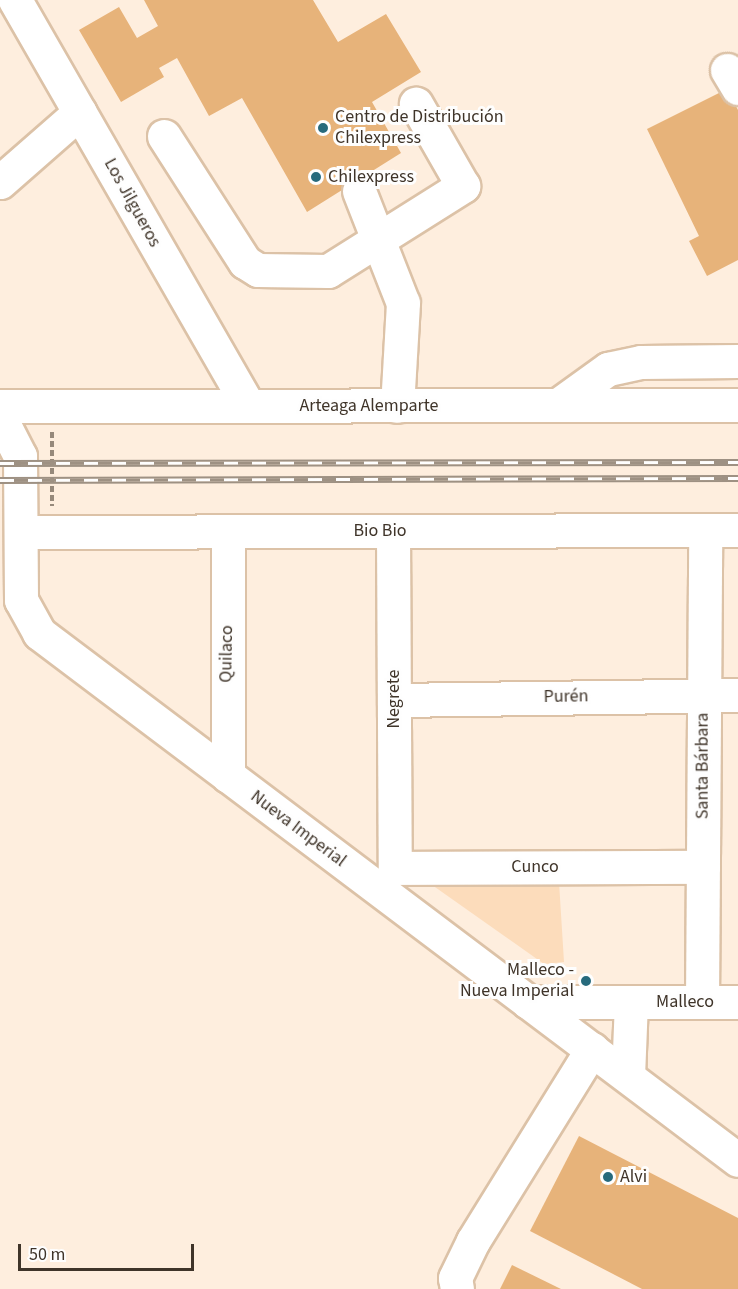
<!DOCTYPE html>
<meta charset="utf-8">
<style>
body{margin:0}
#map{position:relative;width:738px;height:1289px;overflow:hidden;background:#feeede;font-family:"Source Sans 3",sans-serif}
div>[style]{position:absolute}
[style*='--x']{left:calc(var(--x)*1px);top:calc(var(--y)*1px);width:calc(var(--w)*1px);rotate:calc(var(--a)*1deg)}
.green>*{inset:0;background:#fcdcbb}
.building>*{inset:0;background:#e7b37a}
.path>*{height:4px;margin-top:-2px;transform-origin:0;background:repeating-linear-gradient(90deg,#96897b 0 6px,transparent 0 9px)}
.roads{filter:drop-shadow(2px 0 #dcc2a7) drop-shadow(-2px 0 #dcc2a7) drop-shadow(0 2px #dcc2a7) drop-shadow(0 -2px #dcc2a7)}
.minor>*{height:33px;margin:-16.5px;padding:0 16.5px;transform-origin:16.5px;border-radius:16.5px;background:#fff}
.major>*{height:33px;margin:-16.5px;padding:0 16.5px;transform-origin:16.5px;border-radius:16.5px;background:#fff}
.rail>*{height:7px;margin-top:-3.5px;transform-origin:0;background:repeating-linear-gradient(90deg,#fefefe 0 14px,#9e9183 0 28px);box-sizing:border-box;border-block:2px solid #9e9183}
.dots>*{width:16px;height:16px;translate:-50% -50%;box-sizing:border-box;border:3px solid #fefefe;border-radius:50%}
span{translate:-50% -50%;white-space:nowrap;text-align:center;line-height:1.15;-webkit-text-stroke:6px #fefefe;paint-order:stroke}
.poi-label{font-size:18px;color:#3f3429}
.left{translate:0 -50%;text-align:left}
.right{translate:-100% -50%;text-align:right}
.street-label{font-size:18px;color:#3f3429}
.scale{position:absolute;left:18px;top:1244px;width:176px;height:27px;box-sizing:border-box;border:3px solid #3f3429;border-top:0;padding-left:8px;font-size:18px;line-height:21px;white-space:nowrap;color:#3f3429;-webkit-text-stroke:4px #fefefe;paint-order:stroke}
</style>
<div id="map">
<div class="green">
<div style="clip-path:polygon(425px 880px,559px 882px,564px 962px,544px 964px)"></div>
</div>
<div class="building">
<div style="clip-path:polygon(144px 0,313px 0,338px 42px,386px 14px,421px 72px,372px 102px,401px 153px,307px 212px,242px 98px,209px 116px,177px 58px,159px 68px,164px 77px,121px 102px,79px 30px,119px 7px,137px 38px,158px 26px)"></div>
<div style="clip-path:polygon(727px 89px,738px 110px,738px 260px,707px 276px,689px 241px,699px 236px,647px 129px)"></div>
<div style="clip-path:polygon(579px 1136px,738px 1218px,738px 1289px,642px 1289px,530px 1231px)"></div>
<div style="clip-path:polygon(512px 1265px,561px 1289px,500px 1289px)"></div>
</div>
<div class="path">
<div style="--x:52;--y:432;--w:74;--a:90"></div>
</div>
<div class="roads">
<div class="minor">
<div style="--x:15;--y:0;--w:468;--a:60.1"></div>
<div style="--x:727;--y:70;--w:21;--a:59"></div>
<div style="--x:164;--y:136;--w:150;--a:57.3"></div>
<div style="--x:245;--y:262;--w:15;--a:32"></div>
<div style="--x:258;--y:270;--w:70;--a:0.8"></div>
<div style="--x:328;--y:271;--w:160;--a:-32.2"></div>
<div style="--x:463;--y:186;--w:95;--a:-119.8"></div>
<div style="--x:0;--y:182;--w:106;--a:-41.2"></div>
<div style="--x:359;--y:191;--w:120;--a:68.6"></div>
<div style="--x:403;--y:303;--w:103;--a:93.3"></div>
<div style="--x:558;--y:405;--w:62;--a:-35.8"></div>
<div style="--x:608;--y:369;--w:34;--a:-12"></div>
<div style="--x:641;--y:362;--w:97;--a:-0.6"></div>
<div style="--x:0;--y:417;--w:44;--a:62.9"></div>
<div style="--x:20;--y:456;--w:144;--a:89.6"></div>
<div style="--x:21;--y:600;--w:38;--a:61"></div>
<div style="--x:39;--y:633;--w:875;--a:37.01"></div>
<div style="--x:393;--y:531;--w:337;--a:89.7"></div>
<div style="--x:22;--y:532;--w:716;--a:-0.16"></div>
<div style="--x:394;--y:700;--w:344;--a:-0.8"></div>
<div style="--x:228;--y:776;--w:245;--a:-90"></div>
<div style="--x:395;--y:868;--w:308;--a:-0.2"></div>
<div style="--x:528;--y:1002;--w:210;--a:0"></div>
<div style="--x:702;--y:1002;--w:472;--a:-89.6"></div>
<div style="--x:628;--y:1076;--w:74;--a:-87.7"></div>
<div style="--x:457;--y:1289;--w:11;--a:-100"></div>
<div style="--x:455;--y:1278;--w:41;--a:-64.1"></div>
<div style="--x:473;--y:1241;--w:226;--a:-58.2"></div>
</div>
<div class="major">
<div style="--x:0;--y:406;--w:738;--a:-0.08"></div>
</div>
</div>
<div class="rail">
<div style="--x:0;--y:463;--w:738;--a:-0.08"></div>
<div style="--x:0;--y:480;--w:738;--a:-0.16"></div>
</div>
<div class="dots">
<div style="left:323px;top:128px;background:#276a7c"></div>
<div style="left:316px;top:177px;background:#276a7c"></div>
<div style="left:586px;top:981px;background:#276a7c"></div>
<div style="left:608px;top:1177px;background:#276a7c"></div>
</div>
<div class="poi-label">
<span class="left" style="left:335px;top:128px">Centro de Distribución<br>Chilexpress</span>
<span class="left" style="left:328px;top:177px">Chilexpress</span>
<span class="right" style="left:574px;top:981px">Malleco -<br>Nueva Imperial</span>
<span class="left" style="left:620px;top:1177px">Alvi</span>
</div>
<div class="street-label">
<span style="left:132px;top:203px;rotate:61deg">Los Jilgueros</span>
<span style="left:369px;top:406px">Arteaga Alemparte</span>
<span style="left:380px;top:531px">Bio Bio</span>
<span style="left:227px;top:654px;rotate:-89deg">Quilaco</span>
<span style="left:566px;top:697px;rotate:-1deg">Purén</span>
<span style="left:394px;top:699px;rotate:-90deg">Negrete</span>
<span style="left:703px;top:766px;rotate:-90deg">Santa Bárbara</span>
<span style="left:298px;top:829px;rotate:37deg">Nueva Imperial</span>
<span style="left:535px;top:867px">Cunco</span>
<span style="left:685px;top:1002px">Malleco</span>
</div>
<div class="scale">50 m</div>
</div>
